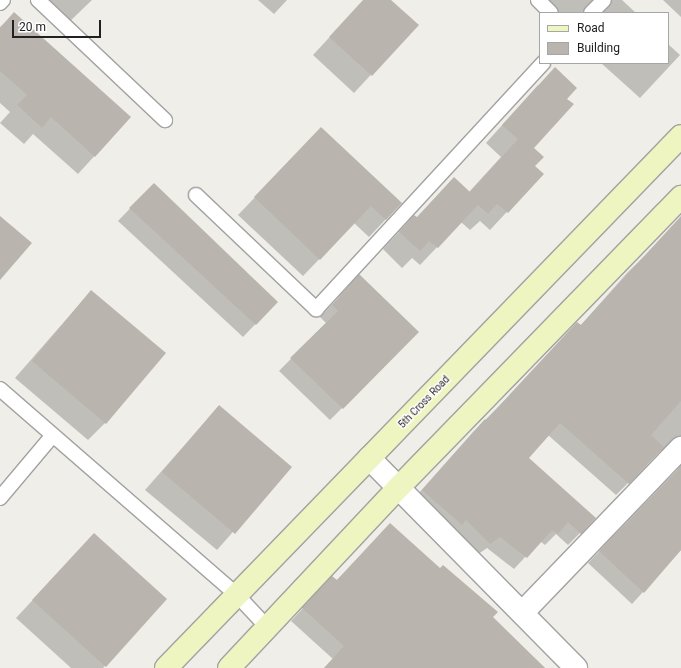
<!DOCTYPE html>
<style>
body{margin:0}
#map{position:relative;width:681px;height:668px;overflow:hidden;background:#f0eee8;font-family:Roboto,sans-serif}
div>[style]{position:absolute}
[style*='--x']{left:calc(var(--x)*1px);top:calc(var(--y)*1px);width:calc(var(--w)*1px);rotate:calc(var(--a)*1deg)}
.shadow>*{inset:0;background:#0003}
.building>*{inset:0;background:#bab4ae}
.roads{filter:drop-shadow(1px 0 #a2a2a2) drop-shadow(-1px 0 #a2a2a2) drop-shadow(0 1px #a2a2a2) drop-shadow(0 -1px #a2a2a2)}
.lane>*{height:14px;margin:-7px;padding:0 7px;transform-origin:7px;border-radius:7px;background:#fff}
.street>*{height:22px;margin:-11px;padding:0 11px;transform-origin:11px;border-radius:11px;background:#fff}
.secondary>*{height:22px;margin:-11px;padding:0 11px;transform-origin:11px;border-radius:11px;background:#eef5c1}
span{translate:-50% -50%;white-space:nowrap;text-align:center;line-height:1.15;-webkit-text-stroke:3px #fff;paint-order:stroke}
.street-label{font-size:10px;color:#212121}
.legend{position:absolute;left:539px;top:12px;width:130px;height:52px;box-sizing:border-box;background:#fff;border:1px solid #a6a6a6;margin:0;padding:5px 7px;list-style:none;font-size:12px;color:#212121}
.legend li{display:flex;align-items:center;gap:8px;height:20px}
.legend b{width:20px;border:1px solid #a6a6a6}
.scale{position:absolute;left:12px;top:20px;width:89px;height:18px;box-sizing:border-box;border:2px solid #212121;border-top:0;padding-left:5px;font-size:12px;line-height:14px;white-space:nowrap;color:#212121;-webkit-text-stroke:3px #fff;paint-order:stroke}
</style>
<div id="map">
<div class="shadow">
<div style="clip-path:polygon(39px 0,92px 0,65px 26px)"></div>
<div style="clip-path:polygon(258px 0,287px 0,274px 14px)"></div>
<div style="clip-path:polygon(364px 0,389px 0,417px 25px,354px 93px,313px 55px)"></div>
<div style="clip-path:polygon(536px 0,622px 0,636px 13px,597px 13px,596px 8px,587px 5px,582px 13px,549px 13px)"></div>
<div style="clip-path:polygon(663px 0,681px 0,681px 17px)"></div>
<div style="clip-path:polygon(14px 14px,130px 117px,78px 174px,33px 134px,24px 144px,0 123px,10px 112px,0 103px,0 27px)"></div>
<div style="clip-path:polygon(668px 44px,680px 55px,640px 98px,601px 63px,668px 63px)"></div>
<div style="clip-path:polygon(538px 85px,566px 99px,533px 148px,534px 166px,542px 174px,490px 230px,480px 221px,470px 230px,461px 222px,420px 265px,412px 258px,402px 268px,383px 249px,414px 216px,416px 218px,469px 192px,501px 157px,486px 143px)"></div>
<div style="clip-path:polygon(321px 128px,386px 219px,369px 237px,354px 223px,303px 276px,238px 215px)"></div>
<div style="clip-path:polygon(142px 196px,277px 302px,243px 337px,118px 221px)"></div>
<div style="clip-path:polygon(681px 220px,681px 456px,671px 447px,660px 451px,616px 495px,548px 435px,527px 458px,595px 518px,568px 545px,556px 534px,545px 545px,540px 541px,514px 569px,487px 548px,477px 555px,410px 503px,473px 432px,580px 326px,627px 273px)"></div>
<div style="clip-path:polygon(348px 288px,418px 332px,330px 420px,279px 371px,326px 323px,320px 317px)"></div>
<div style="clip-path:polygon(91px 291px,105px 423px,88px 440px,15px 378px)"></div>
<div style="clip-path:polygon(219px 406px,290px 467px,217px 550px,145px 490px)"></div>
<div style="clip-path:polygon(681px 458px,681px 550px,632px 604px,588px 563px,678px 470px)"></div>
<div style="clip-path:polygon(390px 524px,492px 617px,545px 668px,324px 668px,333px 659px,291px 621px,320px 590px,336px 581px)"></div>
<div style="clip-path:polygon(94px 534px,166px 599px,103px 668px,71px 668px,16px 618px)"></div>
</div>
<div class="building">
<div style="clip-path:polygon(363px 0,391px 0,419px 25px,372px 76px,329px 37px)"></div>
<div style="clip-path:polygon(14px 12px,131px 117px,95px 157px,51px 117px,42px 128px,17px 105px,27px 95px,0 71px,0 28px)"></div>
<div style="clip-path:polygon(555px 67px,577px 88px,567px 99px,574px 104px,534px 148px,544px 157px,535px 166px,544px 174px,508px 213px,497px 204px,488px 214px,478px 205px,438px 248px,429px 241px,420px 251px,399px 232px,414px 215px,417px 217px,454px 177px,470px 192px,518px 139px,502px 125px)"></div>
<div style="clip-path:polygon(321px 127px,402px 203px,386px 220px,371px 206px,320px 260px,254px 197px)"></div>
<div style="clip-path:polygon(154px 183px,278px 302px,256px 325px,129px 208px)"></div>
<div style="clip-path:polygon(0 216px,32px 243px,0 280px)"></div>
<div style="clip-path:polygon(681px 216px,681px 401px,651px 435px,664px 447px,629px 484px,560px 423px,529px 458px,596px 518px,581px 534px,568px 522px,558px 534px,552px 530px,527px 558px,500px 537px,490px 544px,466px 520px,462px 525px,422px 490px,485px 419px,486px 420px,577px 322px,581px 325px)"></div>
<div style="clip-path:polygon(359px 274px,419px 332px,343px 409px,290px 358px,338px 311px,332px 305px)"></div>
<div style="clip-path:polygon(91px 290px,166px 353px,106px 424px,32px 361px)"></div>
<div style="clip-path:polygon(219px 405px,292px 467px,235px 534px,162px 472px)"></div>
<div style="clip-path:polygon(681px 466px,681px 550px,644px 593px,599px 551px)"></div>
<div style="clip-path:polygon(390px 523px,440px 568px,443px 565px,498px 612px,493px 617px,545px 668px,324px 668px,344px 646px,302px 608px,332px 576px,337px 580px)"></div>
<div style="clip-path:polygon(94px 533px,167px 599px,106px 667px,32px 600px)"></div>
</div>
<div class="roads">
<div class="lane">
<div style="--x:38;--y:0;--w:175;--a:43.4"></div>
<div style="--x:538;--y:0;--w:18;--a:45"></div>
<div style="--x:0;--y:3;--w:4;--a:-45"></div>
<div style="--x:591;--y:13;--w:18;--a:-45"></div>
<div style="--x:196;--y:195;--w:166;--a:43.5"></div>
<div style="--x:316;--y:309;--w:335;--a:-47.3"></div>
<div style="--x:0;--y:389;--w:314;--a:41"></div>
<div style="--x:237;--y:595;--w:44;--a:46.8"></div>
<div style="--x:0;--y:498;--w:82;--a:-49.9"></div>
</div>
<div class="street">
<div style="--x:369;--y:458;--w:295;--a:45.4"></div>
<div style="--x:523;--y:612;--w:228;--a:-46.1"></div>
</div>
<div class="secondary">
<div style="--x:166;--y:668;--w:740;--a:-45.93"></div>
<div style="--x:229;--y:668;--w:248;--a:-46.8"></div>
<div style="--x:399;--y:487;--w:405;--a:-45.8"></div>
</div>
</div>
<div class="street-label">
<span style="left:424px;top:402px;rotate:-46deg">5th Cross Road</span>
</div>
<ul class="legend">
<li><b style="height:5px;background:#eef5c1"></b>Road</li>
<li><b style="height:11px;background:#bab4ae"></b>Building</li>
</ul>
<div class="scale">20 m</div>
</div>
